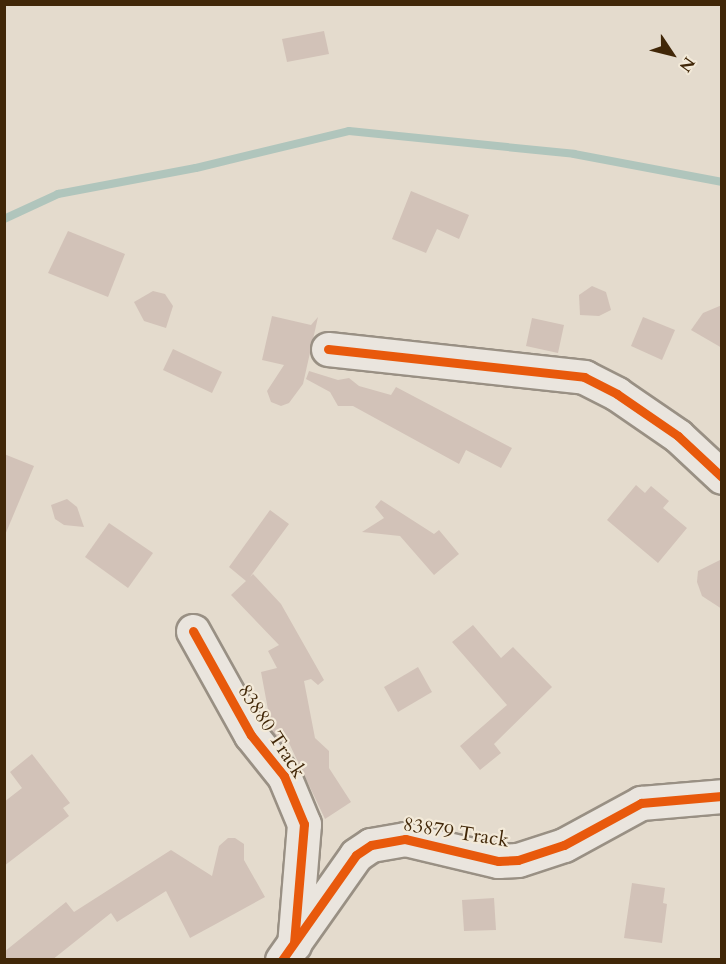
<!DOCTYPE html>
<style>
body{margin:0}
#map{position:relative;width:726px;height:964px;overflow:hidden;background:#e4dbcd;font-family:Cardo,serif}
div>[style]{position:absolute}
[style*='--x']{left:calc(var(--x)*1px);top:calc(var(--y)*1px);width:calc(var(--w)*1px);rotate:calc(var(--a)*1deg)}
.stream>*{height:8px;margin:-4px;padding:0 4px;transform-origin:4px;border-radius:4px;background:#b0c5bc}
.building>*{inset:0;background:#d2c2b8}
.roads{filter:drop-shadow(2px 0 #999084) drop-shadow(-2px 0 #999084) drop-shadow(0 2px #999084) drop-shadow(0 -2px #999084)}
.minor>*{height:33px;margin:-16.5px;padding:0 16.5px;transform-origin:16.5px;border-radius:16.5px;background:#eae5de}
.cycleway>*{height:9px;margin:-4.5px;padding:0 4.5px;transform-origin:4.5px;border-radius:4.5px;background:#e8590c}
span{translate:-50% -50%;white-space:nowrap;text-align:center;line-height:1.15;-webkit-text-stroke:4.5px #f3ead9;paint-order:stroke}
.street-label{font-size:20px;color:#412708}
.frame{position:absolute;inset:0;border:6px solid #412708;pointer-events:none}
.north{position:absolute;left:642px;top:24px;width:60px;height:60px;-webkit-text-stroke:4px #f3ead9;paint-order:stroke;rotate:125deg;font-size:16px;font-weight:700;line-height:24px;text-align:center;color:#412708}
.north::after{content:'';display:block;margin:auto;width:21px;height:27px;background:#412708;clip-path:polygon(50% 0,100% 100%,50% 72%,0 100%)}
</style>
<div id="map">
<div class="stream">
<div style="--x:4;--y:219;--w:60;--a:-24.8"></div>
<div style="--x:58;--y:194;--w:140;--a:-10.7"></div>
<div style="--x:196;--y:168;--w:157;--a:-13.6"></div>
<div style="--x:349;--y:131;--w:226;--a:5.8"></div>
<div style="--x:574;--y:154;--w:151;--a:10.7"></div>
</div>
<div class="building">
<div style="clip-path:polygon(324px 31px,329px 54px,287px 62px,282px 39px)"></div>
<div style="clip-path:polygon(411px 191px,469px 215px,459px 239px,437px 229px,426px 253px,392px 239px)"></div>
<div style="clip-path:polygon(68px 231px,125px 254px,108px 297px,48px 273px)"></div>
<div style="clip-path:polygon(592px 286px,606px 292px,611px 310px,599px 316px,580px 315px,579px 295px)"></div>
<div style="clip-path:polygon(153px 291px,165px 294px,173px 306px,166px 328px,144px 321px,134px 302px)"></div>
<div style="clip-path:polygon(722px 305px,722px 348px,691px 330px,703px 313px)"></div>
<div style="clip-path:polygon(272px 316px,311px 325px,318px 317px,303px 384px,289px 403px,281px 406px,271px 402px,267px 391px,284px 365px,262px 360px)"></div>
<div style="clip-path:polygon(643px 317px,675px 330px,662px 360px,631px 346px)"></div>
<div style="clip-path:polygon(532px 318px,564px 325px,558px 353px,526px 346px)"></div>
<div style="clip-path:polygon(173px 349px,222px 372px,212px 393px,163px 370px)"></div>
<div style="clip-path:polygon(309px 371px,338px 380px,349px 378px,359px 386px,391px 395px,396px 387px,512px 448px,501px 468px,466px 450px,459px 464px,353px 406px,338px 406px,330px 392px,306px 379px)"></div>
<div style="clip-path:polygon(4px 454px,34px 466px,5px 535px,4px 535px)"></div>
<div style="clip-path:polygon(636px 485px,645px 493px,651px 486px,669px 501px,663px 508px,687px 528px,658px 563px,607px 520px)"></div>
<div style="clip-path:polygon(67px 499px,77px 507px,84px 527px,64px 525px,55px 519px,51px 505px)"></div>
<div style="clip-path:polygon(381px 500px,434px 534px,439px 530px,459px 554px,434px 575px,400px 536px,362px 532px,384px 518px,375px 507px)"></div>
<div style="clip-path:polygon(270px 510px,289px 524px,250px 577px,253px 574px,281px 604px,324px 680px,318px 685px,311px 679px,304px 681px,315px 738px,329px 751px,329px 768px,351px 802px,325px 819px,289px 743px,283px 744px,272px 731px,261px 672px,277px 668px,268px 651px,279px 645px,231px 595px,246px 581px,229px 567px)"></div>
<div style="clip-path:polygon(109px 523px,153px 553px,128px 588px,85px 557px)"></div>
<div style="clip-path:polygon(722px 559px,722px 609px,702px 596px,697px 582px,698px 571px)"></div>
<div style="clip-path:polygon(473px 625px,501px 658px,513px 647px,552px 687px,494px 744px,501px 753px,480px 770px,460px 746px,507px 705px,452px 642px)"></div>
<div style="clip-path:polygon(418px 667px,432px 692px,398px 712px,384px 687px)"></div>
<div style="clip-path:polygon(32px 754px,70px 803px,63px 808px,69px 816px,4px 866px,4px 802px,22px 788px,10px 772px)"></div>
<div style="clip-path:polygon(228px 838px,235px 838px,244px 844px,244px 860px,265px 897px,214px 925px,190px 938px,166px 891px,117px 922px,111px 913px,52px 960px,4px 960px,4px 952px,66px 902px,74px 912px,171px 850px,212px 876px,219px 846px)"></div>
<div style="clip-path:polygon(632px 883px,665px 888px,663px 903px,667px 904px,662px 943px,624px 938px)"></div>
<div style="clip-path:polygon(494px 898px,496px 930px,464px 931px,462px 900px)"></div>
</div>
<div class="roads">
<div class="minor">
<div style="--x:328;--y:349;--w:258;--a:6.2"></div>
<div style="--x:584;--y:377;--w:37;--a:27"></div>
<div style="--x:617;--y:394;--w:74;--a:34.5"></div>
<div style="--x:678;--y:436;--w:60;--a:43"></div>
<div style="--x:193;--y:631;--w:119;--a:60.9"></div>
<div style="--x:251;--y:735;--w:53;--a:51.2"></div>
<div style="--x:284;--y:776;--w:52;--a:67.4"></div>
<div style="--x:304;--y:824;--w:121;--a:94.7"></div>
<div style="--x:282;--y:960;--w:128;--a:-54.8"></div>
<div style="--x:356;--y:855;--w:18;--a:-34"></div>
<div style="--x:371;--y:845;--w:35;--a:-10"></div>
<div style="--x:405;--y:839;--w:96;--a:13.3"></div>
<div style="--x:498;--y:861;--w:20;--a:-3"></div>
<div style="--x:518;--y:860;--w:48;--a:-18.1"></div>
<div style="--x:564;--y:845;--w:88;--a:-28.6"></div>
<div style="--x:641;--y:803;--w:81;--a:-4.9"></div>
</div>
</div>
<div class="cycleway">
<div style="--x:328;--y:349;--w:258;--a:6.2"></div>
<div style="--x:584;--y:377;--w:37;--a:27"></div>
<div style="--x:617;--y:394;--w:74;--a:34.5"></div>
<div style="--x:678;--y:436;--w:60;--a:43"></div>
<div style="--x:193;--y:631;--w:119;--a:60.9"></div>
<div style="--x:251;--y:735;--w:53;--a:51.2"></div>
<div style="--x:284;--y:776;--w:52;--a:67.4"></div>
<div style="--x:304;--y:824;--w:118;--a:94.8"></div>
<div style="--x:282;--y:960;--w:128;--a:-54.8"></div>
<div style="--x:356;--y:855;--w:18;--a:-34"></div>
<div style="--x:371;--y:845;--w:35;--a:-10"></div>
<div style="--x:405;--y:839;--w:96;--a:13.3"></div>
<div style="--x:498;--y:861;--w:20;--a:-3"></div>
<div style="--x:518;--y:860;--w:48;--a:-18.1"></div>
<div style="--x:564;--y:845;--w:88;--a:-28.6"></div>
<div style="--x:641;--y:803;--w:81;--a:-4.9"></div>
</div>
<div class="street-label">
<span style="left:272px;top:731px;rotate:57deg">83880 Track</span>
<span style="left:456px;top:832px;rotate:9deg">83879 Track</span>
</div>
<div class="frame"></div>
<div class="north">N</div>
</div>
